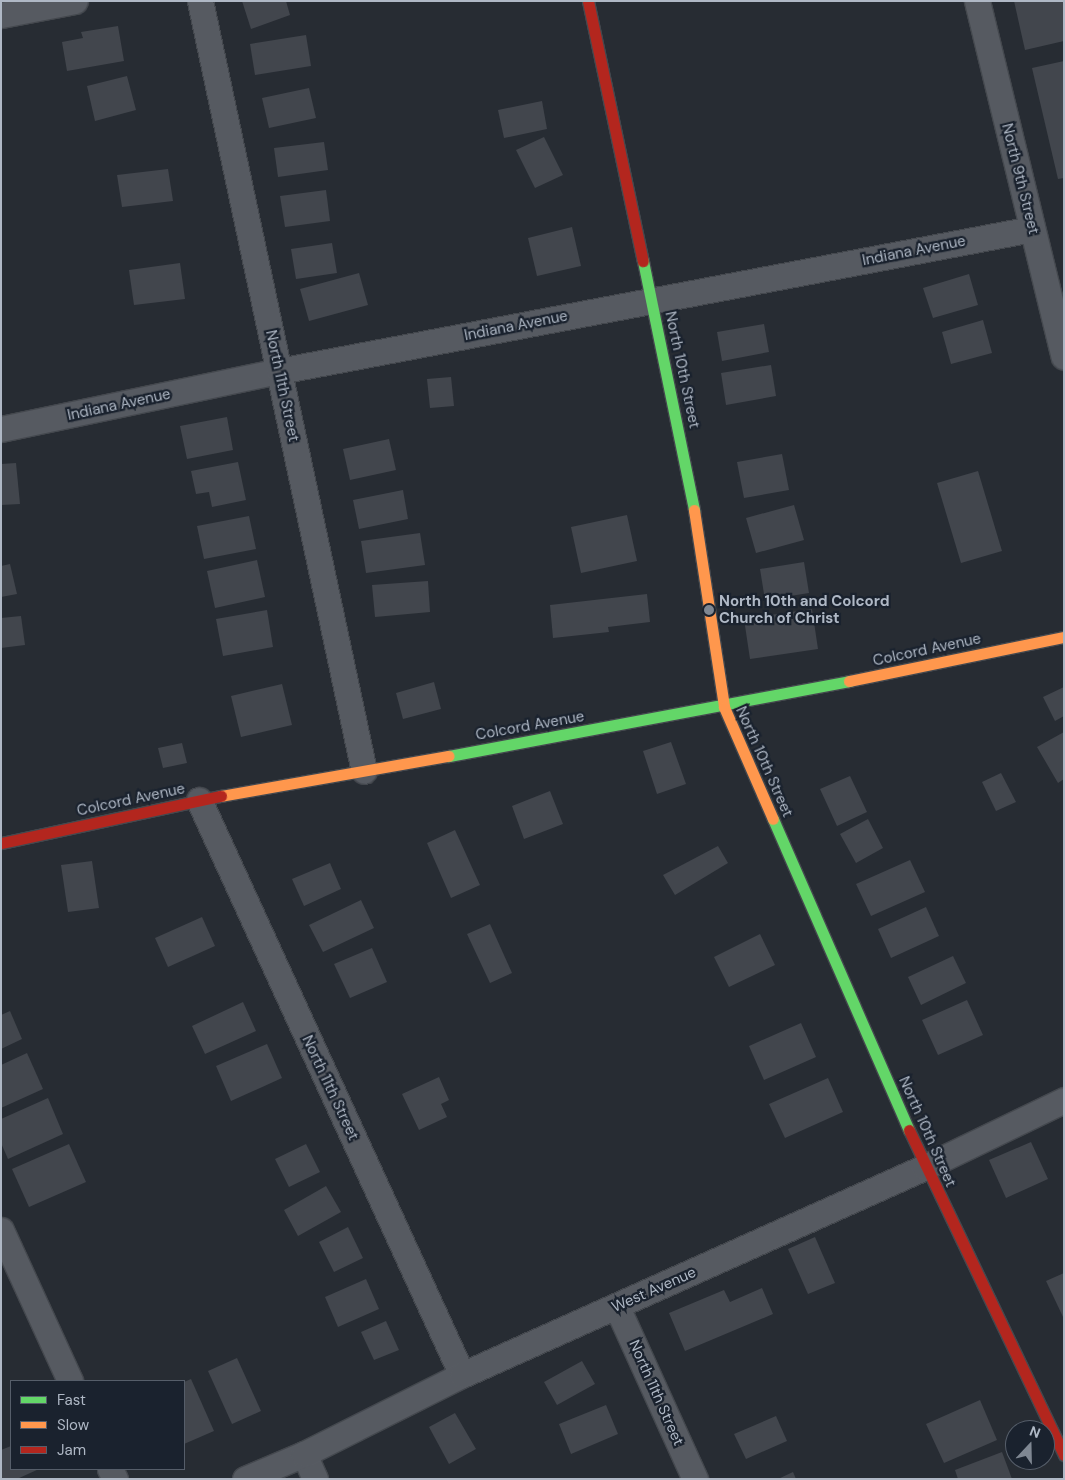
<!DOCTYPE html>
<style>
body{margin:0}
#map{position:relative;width:1065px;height:1480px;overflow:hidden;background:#272c33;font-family:"DM Sans",sans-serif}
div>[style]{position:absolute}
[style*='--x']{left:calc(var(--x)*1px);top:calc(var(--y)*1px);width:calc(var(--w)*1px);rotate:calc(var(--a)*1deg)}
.building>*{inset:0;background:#42464d}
.roads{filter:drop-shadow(1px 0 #44484e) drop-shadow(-1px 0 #44484e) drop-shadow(0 1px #44484e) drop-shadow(0 -1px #44484e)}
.street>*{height:25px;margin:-12.5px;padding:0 12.5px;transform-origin:12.5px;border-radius:12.5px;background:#565a61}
.fast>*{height:11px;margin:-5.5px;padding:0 5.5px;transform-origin:5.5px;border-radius:5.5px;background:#63d668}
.slow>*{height:11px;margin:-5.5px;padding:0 5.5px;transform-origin:5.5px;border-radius:5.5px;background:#ff974d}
.jam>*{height:11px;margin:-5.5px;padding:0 5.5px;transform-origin:5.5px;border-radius:5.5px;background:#b3261e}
.dots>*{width:14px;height:14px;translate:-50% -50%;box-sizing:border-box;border:2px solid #1a222e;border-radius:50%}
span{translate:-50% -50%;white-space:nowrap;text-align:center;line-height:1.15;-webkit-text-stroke:4.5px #1a222e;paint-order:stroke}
.street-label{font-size:15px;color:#afb8c5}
.poi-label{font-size:15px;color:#afb8c5;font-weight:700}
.left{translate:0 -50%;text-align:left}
.frame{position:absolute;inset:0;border:2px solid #afb8c5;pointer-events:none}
.legend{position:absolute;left:10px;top:1380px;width:175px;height:90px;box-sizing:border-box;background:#1a222e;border:1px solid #565e6a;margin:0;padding:6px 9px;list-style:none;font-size:15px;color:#afb8c5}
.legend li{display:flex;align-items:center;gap:10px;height:25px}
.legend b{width:25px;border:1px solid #565e6a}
.north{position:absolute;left:1005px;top:1420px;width:50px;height:50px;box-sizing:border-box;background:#1a222e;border:1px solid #565e6a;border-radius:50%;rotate:21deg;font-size:14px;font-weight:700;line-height:20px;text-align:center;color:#afb8c5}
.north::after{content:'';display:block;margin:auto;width:18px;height:22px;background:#7f8792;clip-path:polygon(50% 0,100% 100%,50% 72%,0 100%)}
</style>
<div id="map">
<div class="building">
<div style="clip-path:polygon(242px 1px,286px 1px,290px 15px,251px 29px)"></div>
<div style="clip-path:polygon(1014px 1px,1064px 1px,1064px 41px,1025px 50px)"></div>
<div style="clip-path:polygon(118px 26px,124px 61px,67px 71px,62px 42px,83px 38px,81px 32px)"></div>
<div style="clip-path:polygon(306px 35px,311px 66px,255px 75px,250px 44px)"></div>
<div style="clip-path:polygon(1064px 61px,1064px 178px,1058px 179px,1032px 68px)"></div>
<div style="clip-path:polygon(127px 76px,136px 110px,95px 121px,87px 86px)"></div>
<div style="clip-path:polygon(309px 88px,316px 118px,269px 128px,262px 98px)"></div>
<div style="clip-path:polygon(542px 101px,547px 129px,504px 138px,498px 110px)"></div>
<div style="clip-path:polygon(544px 137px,563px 175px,535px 188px,516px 150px)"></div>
<div style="clip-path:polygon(324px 142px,328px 170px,278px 177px,274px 148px)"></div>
<div style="clip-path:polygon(168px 169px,173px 201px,122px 207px,117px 175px)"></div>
<div style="clip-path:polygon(326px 190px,330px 221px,285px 227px,280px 196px)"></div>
<div style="clip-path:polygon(572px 227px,581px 266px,537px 276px,528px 238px)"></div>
<div style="clip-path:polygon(332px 243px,337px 273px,296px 279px,291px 249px)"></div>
<div style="clip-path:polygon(180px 263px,185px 299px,134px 305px,129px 270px)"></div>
<div style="clip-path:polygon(359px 273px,368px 305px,309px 321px,300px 289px)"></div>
<div style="clip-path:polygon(969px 274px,978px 305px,933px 318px,923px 288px)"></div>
<div style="clip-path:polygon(983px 320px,992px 353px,951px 364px,942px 332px)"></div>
<div style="clip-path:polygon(764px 324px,769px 352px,722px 361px,717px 332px)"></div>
<div style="clip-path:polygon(771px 365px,776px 396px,726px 405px,721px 373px)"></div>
<div style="clip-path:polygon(451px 377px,454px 406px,430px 408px,427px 379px)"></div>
<div style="clip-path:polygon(227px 417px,233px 450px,187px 459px,180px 426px)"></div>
<div style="clip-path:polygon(389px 439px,396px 470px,350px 480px,343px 449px)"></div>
<div style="clip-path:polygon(782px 454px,789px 490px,744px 498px,737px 462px)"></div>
<div style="clip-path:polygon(238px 462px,246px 500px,212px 507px,209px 492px,196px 494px,191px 471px)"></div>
<div style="clip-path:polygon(16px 463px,20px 504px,1px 505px,1px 464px)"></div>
<div style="clip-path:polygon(978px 471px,1002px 551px,961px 563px,937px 483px)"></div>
<div style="clip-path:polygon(403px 490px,408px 519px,359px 529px,353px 500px)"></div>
<div style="clip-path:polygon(794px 505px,804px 540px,756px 553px,746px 518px)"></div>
<div style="clip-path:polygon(627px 515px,637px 561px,581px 573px,571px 527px)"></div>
<div style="clip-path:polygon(249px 516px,256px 549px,204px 559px,197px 526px)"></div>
<div style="clip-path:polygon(420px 533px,425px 565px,366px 573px,361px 541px)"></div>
<div style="clip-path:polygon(257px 560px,265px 597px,215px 608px,207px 571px)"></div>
<div style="clip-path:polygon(804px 562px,809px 593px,765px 600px,760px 569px)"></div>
<div style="clip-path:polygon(10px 564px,17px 594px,1px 597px,1px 566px)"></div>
<div style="clip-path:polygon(428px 581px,430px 612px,375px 617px,372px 585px)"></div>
<div style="clip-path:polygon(647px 594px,650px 622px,608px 627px,609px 632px,553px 638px,550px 605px)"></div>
<div style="clip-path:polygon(812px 609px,818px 649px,750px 659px,744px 619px)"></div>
<div style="clip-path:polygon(267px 610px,273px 647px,223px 656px,216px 619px)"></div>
<div style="clip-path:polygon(21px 616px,25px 645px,1px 648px,1px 618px)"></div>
<div style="clip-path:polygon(434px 682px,441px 709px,403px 719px,396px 693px)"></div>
<div style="clip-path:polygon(282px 684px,292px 725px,241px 737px,231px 696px)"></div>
<div style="clip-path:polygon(1064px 687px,1064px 716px,1055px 721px,1043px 697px)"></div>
<div style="clip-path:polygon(1064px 732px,1064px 779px,1058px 783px,1037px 747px)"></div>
<div style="clip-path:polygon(671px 742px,686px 784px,657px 794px,643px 751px)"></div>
<div style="clip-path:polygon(182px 743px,187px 763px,163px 768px,158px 748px)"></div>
<div style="clip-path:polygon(1001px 773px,1016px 802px,996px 811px,982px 782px)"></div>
<div style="clip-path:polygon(850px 776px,867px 812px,837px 826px,820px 789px)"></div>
<div style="clip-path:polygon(550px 791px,563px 824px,524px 839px,512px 806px)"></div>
<div style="clip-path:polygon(868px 819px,883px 848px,856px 863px,840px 834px)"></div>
<div style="clip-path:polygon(455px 830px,480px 885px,451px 898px,427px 843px)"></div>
<div style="clip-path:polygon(718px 846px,728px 863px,675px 895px,663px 875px)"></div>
<div style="clip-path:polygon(910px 860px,925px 892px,871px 916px,856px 884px)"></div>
<div style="clip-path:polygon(92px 861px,99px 908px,68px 912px,61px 865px)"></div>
<div style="clip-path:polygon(330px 863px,341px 889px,304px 906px,292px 879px)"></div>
<div style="clip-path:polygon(361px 900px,374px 928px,323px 952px,309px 925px)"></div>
<div style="clip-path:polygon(926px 907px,939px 936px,891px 958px,878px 929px)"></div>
<div style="clip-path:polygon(202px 917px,215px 946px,168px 967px,155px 938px)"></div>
<div style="clip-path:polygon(490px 924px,512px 973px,490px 983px,467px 934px)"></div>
<div style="clip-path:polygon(760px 934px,775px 965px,729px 987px,714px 957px)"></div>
<div style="clip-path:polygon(372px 948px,387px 982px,350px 998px,334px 964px)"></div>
<div style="clip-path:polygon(953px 956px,966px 983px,921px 1005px,908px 977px)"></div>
<div style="clip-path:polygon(967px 1000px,983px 1035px,938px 1055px,922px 1020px)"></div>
<div style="clip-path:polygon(243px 1002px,256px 1031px,205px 1054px,192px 1026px)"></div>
<div style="clip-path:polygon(10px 1011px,22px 1039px,1px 1049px,1px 1015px)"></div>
<div style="clip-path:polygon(801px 1023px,816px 1057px,764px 1080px,749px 1046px)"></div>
<div style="clip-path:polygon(267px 1044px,282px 1078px,231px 1101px,216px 1066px)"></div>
<div style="clip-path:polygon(27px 1053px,43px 1089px,1px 1108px,1px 1065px)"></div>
<div style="clip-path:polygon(439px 1077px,449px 1100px,441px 1104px,447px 1117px,419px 1130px,402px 1094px)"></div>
<div style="clip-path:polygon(828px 1078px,843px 1112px,785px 1138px,769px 1104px)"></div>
<div style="clip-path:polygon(48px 1098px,63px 1134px,8px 1159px,1px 1143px,1px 1119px)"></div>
<div style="clip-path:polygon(1031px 1142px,1048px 1179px,1006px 1198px,989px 1160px)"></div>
<div style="clip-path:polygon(69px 1144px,86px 1182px,29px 1207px,12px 1169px)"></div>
<div style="clip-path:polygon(306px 1144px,320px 1172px,289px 1187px,275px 1159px)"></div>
<div style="clip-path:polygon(326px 1186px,341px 1212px,298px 1236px,284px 1210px)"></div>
<div style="clip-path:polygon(348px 1227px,363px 1258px,334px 1272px,319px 1242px)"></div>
<div style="clip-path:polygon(815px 1237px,835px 1283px,808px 1294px,788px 1249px)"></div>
<div style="clip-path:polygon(1064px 1273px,1064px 1319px,1046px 1281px)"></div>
<div style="clip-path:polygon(366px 1279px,379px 1309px,338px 1327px,325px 1297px)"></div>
<div style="clip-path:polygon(762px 1288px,773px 1314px,685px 1351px,669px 1313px,724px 1290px,730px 1302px)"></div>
<div style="clip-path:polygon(386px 1321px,399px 1350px,374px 1360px,361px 1332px)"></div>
<div style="clip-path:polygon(237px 1358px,261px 1411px,232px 1424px,208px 1371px)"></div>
<div style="clip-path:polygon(582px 1361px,595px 1384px,557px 1405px,544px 1382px)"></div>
<div style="clip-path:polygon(191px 1379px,214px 1431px,184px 1444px,184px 1382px)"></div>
<div style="clip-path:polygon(980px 1400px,997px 1440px,944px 1463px,926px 1424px)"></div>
<div style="clip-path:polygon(606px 1405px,618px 1434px,571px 1454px,559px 1424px)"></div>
<div style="clip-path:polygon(455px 1413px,476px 1449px,449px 1464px,429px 1427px)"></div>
<div style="clip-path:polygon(776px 1416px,787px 1441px,746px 1459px,734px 1434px)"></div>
<div style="clip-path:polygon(11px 1446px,11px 1469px,39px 1469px,17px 1479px,1px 1479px,1px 1450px)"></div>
<div style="clip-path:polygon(1002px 1452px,1012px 1479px,958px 1479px,955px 1470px)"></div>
<div style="clip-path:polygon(793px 1472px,796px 1479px,778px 1479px)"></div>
</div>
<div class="roads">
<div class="street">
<div style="--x:200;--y:1;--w:787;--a:77.98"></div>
<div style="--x:977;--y:1;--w:366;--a:76.3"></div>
<div style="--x:1;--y:15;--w:75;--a:-10.7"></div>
<div style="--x:1;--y:429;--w:284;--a:-11.8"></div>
<div style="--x:279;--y:371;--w:766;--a:-10.68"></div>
<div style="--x:199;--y:800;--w:632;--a:65.42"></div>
<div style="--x:1;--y:1230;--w:166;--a:65.4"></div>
<div style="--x:617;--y:1307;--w:189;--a:65.6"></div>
<div style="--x:304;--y:1454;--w:27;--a:66"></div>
<div style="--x:110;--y:1469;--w:11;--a:63"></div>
<div style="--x:245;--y:1479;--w:64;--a:-23"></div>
<div style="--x:304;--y:1454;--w:177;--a:-26.6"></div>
<div style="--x:462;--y:1375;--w:508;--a:-24.19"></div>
<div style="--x:925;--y:1167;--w:154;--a:-25.7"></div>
</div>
<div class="fast">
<div style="--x:643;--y:261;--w:254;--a:78.4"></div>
<div style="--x:449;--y:756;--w:407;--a:-10.6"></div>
<div style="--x:773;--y:819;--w:339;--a:66.4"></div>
</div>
<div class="slow">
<div style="--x:694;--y:510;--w:199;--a:81.3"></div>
<div style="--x:724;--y:707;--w:122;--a:66.4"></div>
<div style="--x:849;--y:681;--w:219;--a:-11.6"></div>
<div style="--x:221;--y:796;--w:231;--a:-10"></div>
</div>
<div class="jam">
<div style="--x:588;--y:1;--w:266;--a:78.1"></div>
<div style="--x:1;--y:843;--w:225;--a:-12.1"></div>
<div style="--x:909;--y:1130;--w:360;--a:64.5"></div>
</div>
</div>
<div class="dots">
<div style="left:709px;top:610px;background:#7f8792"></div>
</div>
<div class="street-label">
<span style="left:1020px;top:179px;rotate:76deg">North 9th Street</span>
<span style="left:914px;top:251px;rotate:-11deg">Indiana Avenue</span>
<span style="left:516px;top:326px;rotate:-11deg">Indiana Avenue</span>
<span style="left:682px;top:370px;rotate:78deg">North 10th Street</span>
<span style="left:282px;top:386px;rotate:78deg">North 11th Street</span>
<span style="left:119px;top:405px;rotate:-12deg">Indiana Avenue</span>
<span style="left:927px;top:650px;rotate:-12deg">Colcord Avenue</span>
<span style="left:530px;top:726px;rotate:-10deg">Colcord Avenue</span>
<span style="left:764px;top:762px;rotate:66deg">North 10th Street</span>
<span style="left:131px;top:800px;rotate:-12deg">Colcord Avenue</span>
<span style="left:330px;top:1088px;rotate:65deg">North 11th Street</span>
<span style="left:927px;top:1132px;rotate:66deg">North 10th Street</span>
<span style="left:654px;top:1290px;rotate:-24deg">West Avenue</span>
<span style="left:656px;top:1393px;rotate:66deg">North 11th Street</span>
</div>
<div class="poi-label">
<span class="left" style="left:719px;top:610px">North 10th and Colcord<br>Church of Christ</span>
</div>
<div class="frame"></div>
<ul class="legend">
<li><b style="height:6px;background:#63d668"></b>Fast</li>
<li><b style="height:6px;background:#ff974d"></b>Slow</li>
<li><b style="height:6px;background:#b3261e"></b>Jam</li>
</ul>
<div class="north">N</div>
</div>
